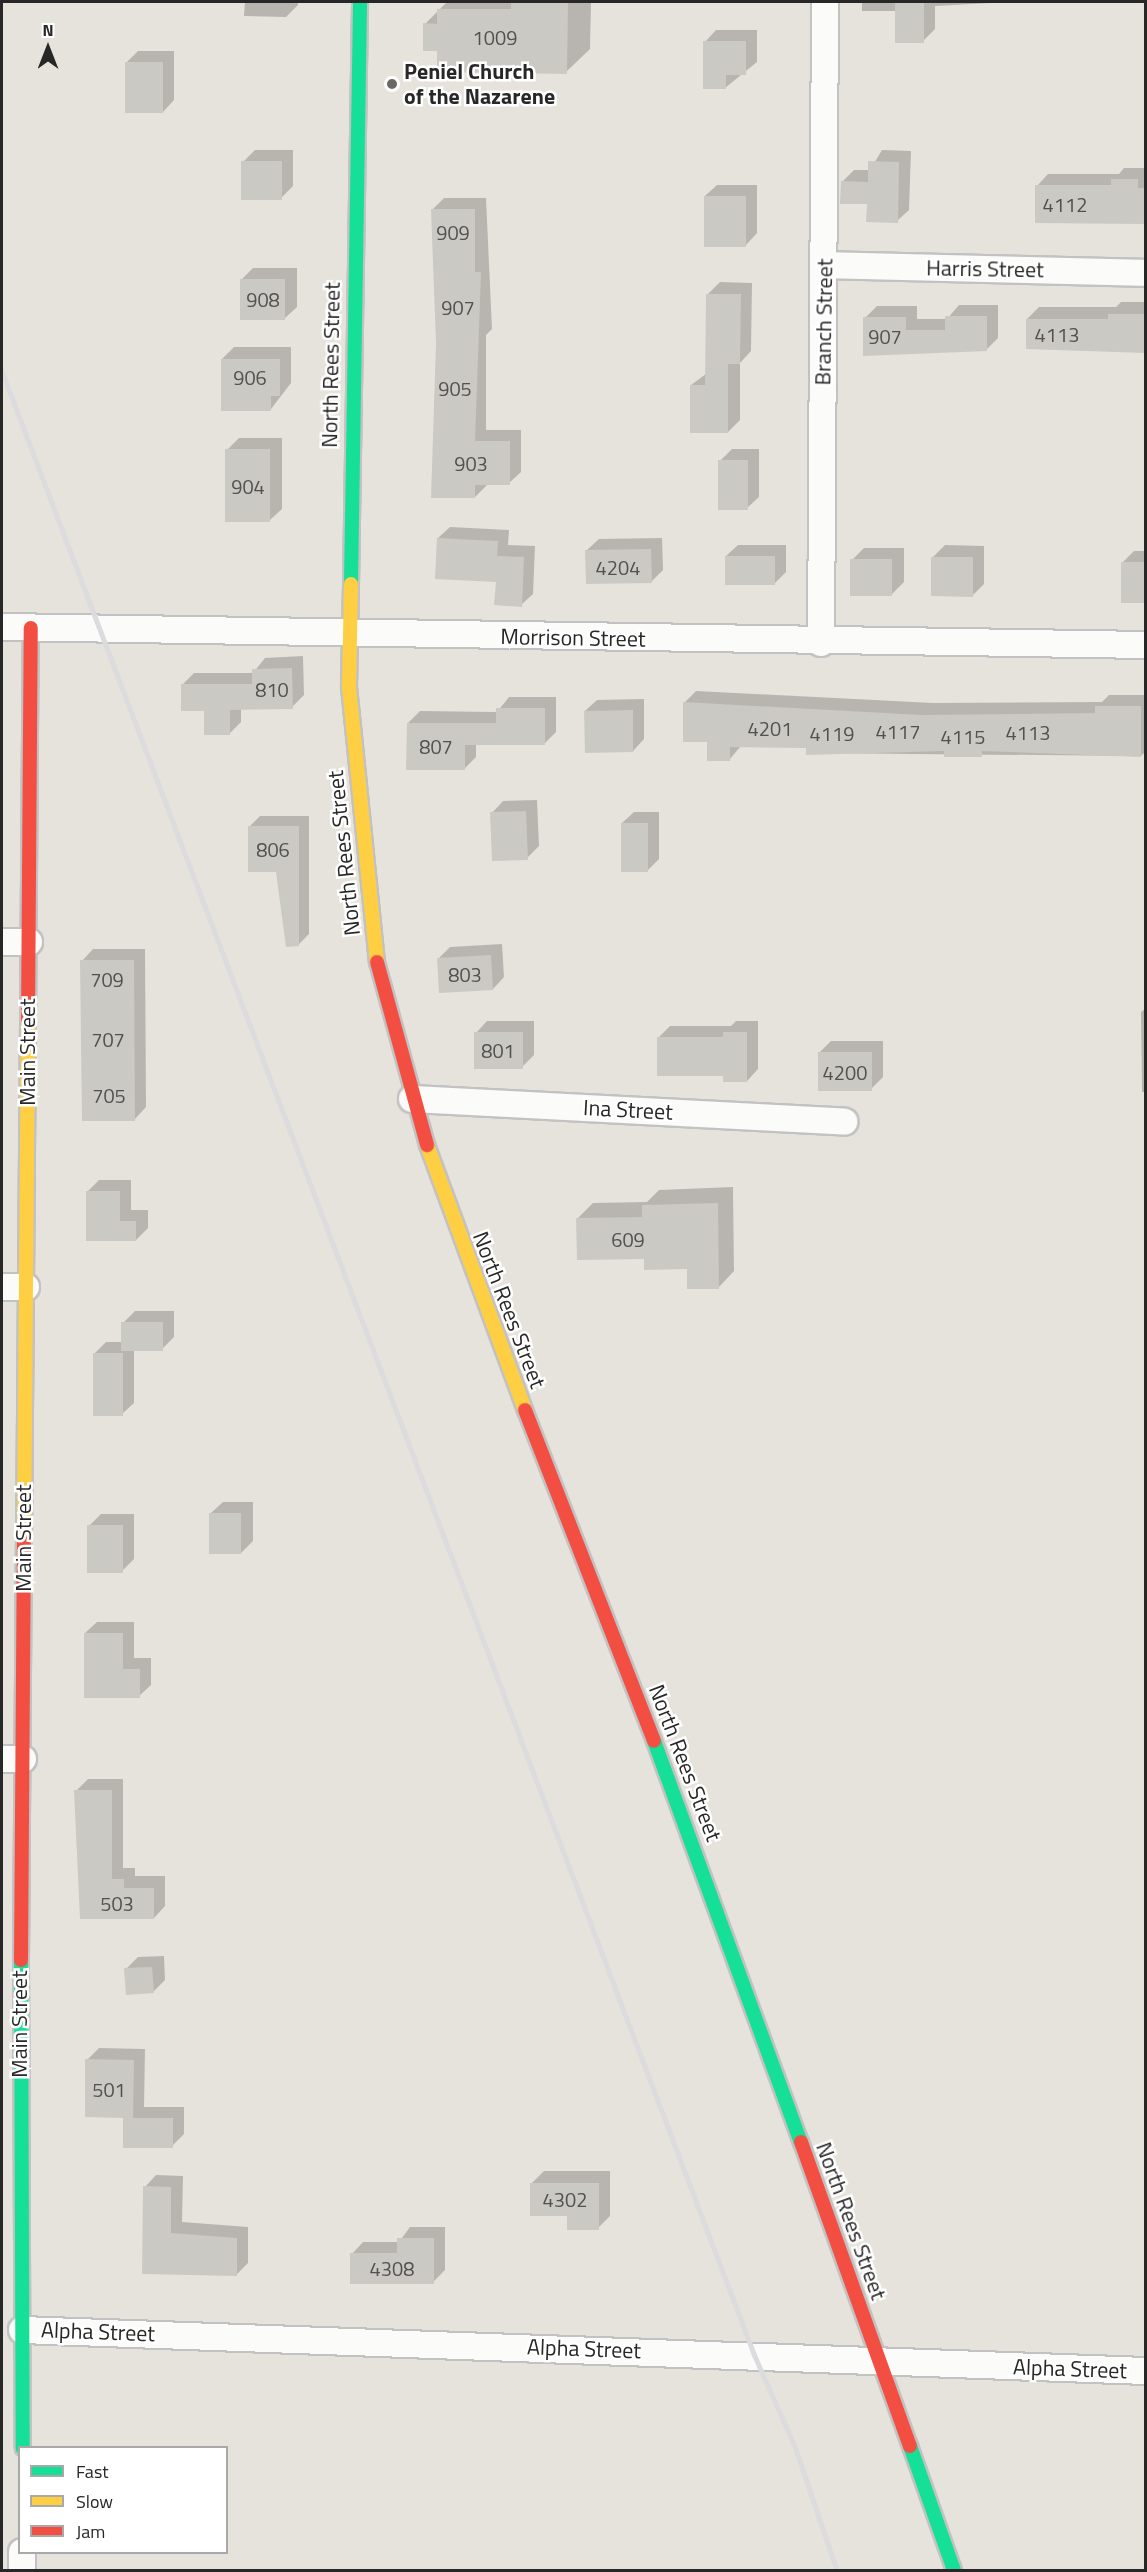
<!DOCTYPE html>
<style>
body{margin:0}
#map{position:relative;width:1147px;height:2572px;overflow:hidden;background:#e6e3dc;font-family:"Titillium Web",sans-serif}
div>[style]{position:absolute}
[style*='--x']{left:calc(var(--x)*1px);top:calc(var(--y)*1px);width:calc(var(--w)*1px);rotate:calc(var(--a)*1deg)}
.shadow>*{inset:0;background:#0003}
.building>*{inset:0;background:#cbc9c3}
.roads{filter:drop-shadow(2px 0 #c3c2c2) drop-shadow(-2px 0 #c3c2c2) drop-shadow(0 2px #c3c2c2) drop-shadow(0 -2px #c3c2c2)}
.street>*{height:26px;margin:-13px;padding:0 13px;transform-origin:13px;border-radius:13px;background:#fbfbfa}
.fast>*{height:14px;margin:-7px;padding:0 7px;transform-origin:7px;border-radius:7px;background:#16e098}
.slow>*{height:14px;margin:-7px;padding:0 7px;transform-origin:7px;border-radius:7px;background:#ffcf43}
.jam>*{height:14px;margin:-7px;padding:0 7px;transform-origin:7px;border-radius:7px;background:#f24e42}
.rail>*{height:4.5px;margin:-2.25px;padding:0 2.25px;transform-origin:2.25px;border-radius:2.25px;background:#dcdbdd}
.dots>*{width:16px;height:16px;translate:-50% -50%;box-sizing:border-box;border:3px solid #fff;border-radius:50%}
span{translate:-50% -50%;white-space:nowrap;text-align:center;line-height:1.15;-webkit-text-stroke:5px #fff;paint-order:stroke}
.number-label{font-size:20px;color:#525150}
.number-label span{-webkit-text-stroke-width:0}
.poi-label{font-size:22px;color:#272727;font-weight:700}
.left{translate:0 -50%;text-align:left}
.street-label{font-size:22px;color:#272727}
.frame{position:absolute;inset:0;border:3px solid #272727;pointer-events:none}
.legend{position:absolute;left:18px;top:2446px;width:210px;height:108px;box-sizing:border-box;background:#fff;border:2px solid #a9a9a9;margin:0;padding:8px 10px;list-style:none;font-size:18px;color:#272727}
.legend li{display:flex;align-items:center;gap:12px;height:30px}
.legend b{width:30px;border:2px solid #a9a9a9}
.north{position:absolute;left:18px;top:18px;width:60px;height:60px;-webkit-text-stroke:4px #fff;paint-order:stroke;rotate:0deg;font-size:16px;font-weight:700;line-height:24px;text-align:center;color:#272727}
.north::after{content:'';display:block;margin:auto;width:21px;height:27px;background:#272727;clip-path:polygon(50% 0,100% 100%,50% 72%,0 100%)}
</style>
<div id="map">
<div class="shadow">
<div style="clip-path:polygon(245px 2px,298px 2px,298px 5px,286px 17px,244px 16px)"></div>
<div style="clip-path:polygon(447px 2px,591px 2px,590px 49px,566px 72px,438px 49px,425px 24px)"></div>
<div style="clip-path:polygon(862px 2px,1010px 2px,935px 6px,935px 29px,923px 41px,896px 11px,862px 11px)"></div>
<div style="clip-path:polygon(716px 30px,757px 30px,757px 62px,725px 88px,705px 42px)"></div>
<div style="clip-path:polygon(138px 51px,174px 51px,174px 100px,163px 112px,126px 63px)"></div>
<div style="clip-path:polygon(255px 150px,293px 150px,293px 186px,281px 198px,243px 162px)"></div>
<div style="clip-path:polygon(882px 150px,911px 151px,909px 210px,897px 221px,842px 182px,854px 170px,870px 170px)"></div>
<div style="clip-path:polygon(1124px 168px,1146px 168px,1146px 222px,1037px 186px,1048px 174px,1119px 174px)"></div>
<div style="clip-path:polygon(717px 185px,757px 185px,757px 233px,746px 245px,705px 196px)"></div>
<div style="clip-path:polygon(444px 198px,486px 198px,492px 329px,486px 335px,486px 430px,521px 430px,521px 472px,509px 483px,487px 485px,475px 497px,437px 343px,432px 210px)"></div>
<div style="clip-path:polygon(253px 268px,297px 268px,297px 307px,285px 318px,241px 280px)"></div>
<div style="clip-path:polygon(720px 282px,752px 283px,751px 351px,740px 363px,740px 420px,728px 432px,691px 385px,706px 374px,708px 294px)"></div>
<div style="clip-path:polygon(1121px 302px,1146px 302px,1146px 351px,1027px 319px,1039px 307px,1116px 307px)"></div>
<div style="clip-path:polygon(959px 305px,998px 305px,998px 338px,986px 350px,865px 354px,865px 318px,877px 306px,917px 306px,917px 319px,947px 319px)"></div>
<div style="clip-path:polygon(234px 347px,291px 347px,291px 383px,271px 409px,222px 359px)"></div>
<div style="clip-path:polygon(239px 438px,282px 438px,282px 509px,270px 520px,227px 450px)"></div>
<div style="clip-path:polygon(732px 449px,759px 449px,759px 497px,747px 508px,720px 461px)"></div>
<div style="clip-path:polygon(450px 527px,509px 530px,508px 545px,535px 546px,533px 594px,521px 605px,497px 580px,438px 538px)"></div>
<div style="clip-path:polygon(662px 538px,663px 570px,651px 582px,587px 550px,599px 539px)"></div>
<div style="clip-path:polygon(738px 545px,786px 545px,786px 572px,775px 583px,726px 556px)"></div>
<div style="clip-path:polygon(945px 545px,984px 546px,984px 584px,972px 596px,933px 557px)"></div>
<div style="clip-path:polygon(864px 548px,904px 548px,904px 582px,892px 594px,852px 560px)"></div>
<div style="clip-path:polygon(1134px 551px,1146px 551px,1146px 602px,1122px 563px)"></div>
<div style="clip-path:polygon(303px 656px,304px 695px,292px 707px,241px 708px,241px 722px,230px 733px,183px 684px,194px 673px,253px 673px,265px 658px)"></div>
<div style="clip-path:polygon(696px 691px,933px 703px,1102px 702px,1109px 695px,1146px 695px,1146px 751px,1141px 756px,808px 753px,808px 746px,741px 746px,729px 760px,708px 741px,684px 703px)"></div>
<div style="clip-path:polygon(509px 697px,556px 697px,556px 732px,544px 744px,476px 744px,476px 757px,464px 769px,408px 723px,420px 711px,497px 712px)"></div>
<div style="clip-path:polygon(644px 699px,644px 739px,633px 751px,585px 711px,597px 700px)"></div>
<div style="clip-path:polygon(537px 800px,539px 846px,527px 858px,492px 813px,503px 801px)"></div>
<div style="clip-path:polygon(634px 812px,659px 812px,659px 859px,647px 871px,622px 823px)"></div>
<div style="clip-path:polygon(260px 816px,309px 816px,309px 934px,298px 945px,278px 871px,249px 827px)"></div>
<div style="clip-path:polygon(502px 944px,504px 977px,493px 989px,438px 959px,450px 947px)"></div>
<div style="clip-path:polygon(93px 949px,145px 949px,146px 1107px,135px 1119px,82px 961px)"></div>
<div style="clip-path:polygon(1146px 1008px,1146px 1092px,1142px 1092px,1141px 1012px)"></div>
<div style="clip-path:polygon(487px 1021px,534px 1021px,534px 1055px,522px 1067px,476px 1033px)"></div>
<div style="clip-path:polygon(736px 1021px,758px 1021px,758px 1069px,747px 1081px,658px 1038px,670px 1026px,731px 1026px)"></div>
<div style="clip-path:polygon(831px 1041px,883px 1041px,883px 1077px,871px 1089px,819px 1053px)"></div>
<div style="clip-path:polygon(99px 1180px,131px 1180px,131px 1210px,148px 1210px,148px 1228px,136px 1240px,87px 1192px)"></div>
<div style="clip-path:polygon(733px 1187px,734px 1271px,719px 1287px,689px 1267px,645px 1258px,577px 1219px,593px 1203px,647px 1202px,659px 1190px)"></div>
<div style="clip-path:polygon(135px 1311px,174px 1311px,174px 1337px,162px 1349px,134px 1349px,134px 1403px,122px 1414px,94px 1354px,106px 1342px,123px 1342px,123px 1323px)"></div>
<div style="clip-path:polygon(223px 1502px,253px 1502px,253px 1541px,241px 1553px,211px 1513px)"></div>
<div style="clip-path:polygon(101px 1514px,134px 1514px,134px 1559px,122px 1571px,89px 1526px)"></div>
<div style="clip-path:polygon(97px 1622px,134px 1622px,134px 1658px,151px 1658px,151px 1685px,139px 1696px,85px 1633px)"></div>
<div style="clip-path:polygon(88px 1779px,123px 1779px,123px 1868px,135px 1868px,135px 1876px,165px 1876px,165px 1906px,154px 1918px,81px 1918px,76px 1791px)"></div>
<div style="clip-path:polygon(164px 1956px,165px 1980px,153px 1992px,126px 1969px,138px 1957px)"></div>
<div style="clip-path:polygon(99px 2048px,145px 2049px,144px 2107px,184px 2107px,184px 2134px,172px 2146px,125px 2116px,87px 2060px)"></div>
<div style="clip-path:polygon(544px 2171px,610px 2171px,610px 2216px,598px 2228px,532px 2183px)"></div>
<div style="clip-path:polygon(156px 2175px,183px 2176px,182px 2222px,248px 2227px,248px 2263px,236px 2275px,144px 2272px,145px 2187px)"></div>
<div style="clip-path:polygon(410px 2227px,445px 2227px,445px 2270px,433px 2282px,352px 2254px,363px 2242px,399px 2242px)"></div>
</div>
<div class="building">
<div style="clip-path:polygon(511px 2px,568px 2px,567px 74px,437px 72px,437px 51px,423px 51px,423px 23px,437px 24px,437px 9px,511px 9px)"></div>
<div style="clip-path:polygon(895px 2px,924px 2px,924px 43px,895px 43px)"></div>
<div style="clip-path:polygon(703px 41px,746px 41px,746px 75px,726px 75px,726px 89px,703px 89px)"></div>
<div style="clip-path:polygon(125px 62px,163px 62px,163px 113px,125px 113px)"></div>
<div style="clip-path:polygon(241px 161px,282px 161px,282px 200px,241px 200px)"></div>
<div style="clip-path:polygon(868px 161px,899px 162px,898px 223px,866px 222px,867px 204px,840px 204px,841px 181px,868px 182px)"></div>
<div style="clip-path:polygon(1111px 179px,1138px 179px,1138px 188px,1146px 188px,1146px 224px,1035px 223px,1035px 185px,1111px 185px)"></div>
<div style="clip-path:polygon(704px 196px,746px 196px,746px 247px,704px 247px)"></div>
<div style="clip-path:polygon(431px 209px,475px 209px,475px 272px,481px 272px,475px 441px,510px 441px,510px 485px,475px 485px,475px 498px,431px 498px,436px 343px)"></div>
<div style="clip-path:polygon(240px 279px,285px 279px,285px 320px,240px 320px)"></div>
<div style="clip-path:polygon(706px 294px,741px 294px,740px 364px,728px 364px,728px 433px,690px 433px,690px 385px,705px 385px)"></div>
<div style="clip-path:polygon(1108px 314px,1146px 314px,1146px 353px,1026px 349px,1026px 319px,1108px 319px)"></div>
<div style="clip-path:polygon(945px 316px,987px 316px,987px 351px,863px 356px,863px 317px,906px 317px,906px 330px,945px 330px)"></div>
<div style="clip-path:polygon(221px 359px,280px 359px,280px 396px,271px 396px,271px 411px,221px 411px)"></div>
<div style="clip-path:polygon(225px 449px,270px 449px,270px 522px,225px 522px)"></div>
<div style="clip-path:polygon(718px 460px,748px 460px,748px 510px,718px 510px)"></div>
<div style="clip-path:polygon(437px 538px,498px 541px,497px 556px,524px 557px,522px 607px,494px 605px,496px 582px,435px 579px)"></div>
<div style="clip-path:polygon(651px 549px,652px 583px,586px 584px,585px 550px)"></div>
<div style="clip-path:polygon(725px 556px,775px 556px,775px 585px,725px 585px)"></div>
<div style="clip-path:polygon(931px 557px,973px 557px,973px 597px,931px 596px)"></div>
<div style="clip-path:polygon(850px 559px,892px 559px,892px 596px,850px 596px)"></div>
<div style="clip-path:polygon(1121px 562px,1146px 562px,1146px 603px,1121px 603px)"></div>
<div style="clip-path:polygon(292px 668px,293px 709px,230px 710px,230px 735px,204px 735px,204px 711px,181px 711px,181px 684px,252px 684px,252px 669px)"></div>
<div style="clip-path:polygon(683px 702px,921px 715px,1095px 713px,1095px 706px,1141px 706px,1141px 757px,982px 751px,982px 757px,944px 757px,944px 751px,806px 755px,806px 748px,730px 747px,730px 761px,707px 761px,707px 742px,683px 742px)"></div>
<div style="clip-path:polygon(496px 708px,545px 708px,545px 745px,465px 745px,465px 770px,406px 770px,407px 723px,496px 723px)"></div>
<div style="clip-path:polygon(633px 710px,633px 752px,585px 753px,584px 711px)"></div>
<div style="clip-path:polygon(526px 811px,528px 860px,492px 861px,490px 812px)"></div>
<div style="clip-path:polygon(621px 823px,648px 823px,648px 872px,621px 872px)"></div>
<div style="clip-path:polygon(248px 826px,299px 826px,299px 946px,286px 947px,276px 872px,248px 872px)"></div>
<div style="clip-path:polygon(491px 955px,493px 990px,439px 993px,437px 958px)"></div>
<div style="clip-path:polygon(80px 960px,134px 960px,135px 1121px,82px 1121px)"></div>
<div style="clip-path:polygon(474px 1032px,523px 1032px,523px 1069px,474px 1069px)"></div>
<div style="clip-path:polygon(723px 1032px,747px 1032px,747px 1082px,723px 1082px,723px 1076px,657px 1076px,657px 1037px,723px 1037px)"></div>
<div style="clip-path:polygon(818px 1052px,872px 1052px,872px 1091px,818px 1091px)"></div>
<div style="clip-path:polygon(86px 1191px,120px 1191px,120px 1221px,136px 1221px,136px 1241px,86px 1241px)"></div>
<div style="clip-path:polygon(718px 1203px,719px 1289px,687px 1289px,687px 1269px,644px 1270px,644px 1259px,577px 1260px,576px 1218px,642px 1217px,642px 1205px)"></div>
<div style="clip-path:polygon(121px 1322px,163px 1322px,163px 1351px,121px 1351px)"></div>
<div style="clip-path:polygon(93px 1353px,123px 1353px,123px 1416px,93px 1416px)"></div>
<div style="clip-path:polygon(209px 1513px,241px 1513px,241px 1554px,209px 1554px)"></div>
<div style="clip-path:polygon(87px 1525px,123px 1525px,123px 1573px,87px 1573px)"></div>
<div style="clip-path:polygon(84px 1633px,123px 1633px,123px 1669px,140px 1669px,140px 1698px,84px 1698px)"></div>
<div style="clip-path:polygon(74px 1790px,112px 1790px,112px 1879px,124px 1879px,124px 1888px,154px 1888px,154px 1919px,80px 1919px)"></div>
<div style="clip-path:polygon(152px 1967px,154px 1993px,126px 1995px,124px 1968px)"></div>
<div style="clip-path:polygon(85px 2059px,134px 2060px,133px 2118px,173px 2118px,173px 2148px,123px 2148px,123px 2118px,85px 2117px)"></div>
<div style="clip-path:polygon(530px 2183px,599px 2183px,599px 2230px,567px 2230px,567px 2216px,530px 2216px)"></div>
<div style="clip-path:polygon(143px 2186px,171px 2187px,171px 2233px,237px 2238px,237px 2276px,142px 2274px)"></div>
<div style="clip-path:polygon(397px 2238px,434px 2238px,434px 2284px,350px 2284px,350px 2253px,397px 2253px)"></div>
</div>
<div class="roads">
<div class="street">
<div style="--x:824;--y:265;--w:322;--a:1.4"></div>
<div style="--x:2;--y:627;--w:1144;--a:0.9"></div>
<div style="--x:821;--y:643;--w:641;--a:-89.64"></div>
<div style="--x:2;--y:942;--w:27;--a:0"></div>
<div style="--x:412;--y:1099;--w:433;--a:3"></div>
<div style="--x:2;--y:1287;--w:24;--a:0"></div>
<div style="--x:2;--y:1759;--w:21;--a:0"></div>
<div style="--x:22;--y:2330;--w:1125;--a:2.09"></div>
<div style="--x:22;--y:2570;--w:18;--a:-90"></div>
</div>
<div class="fast">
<div style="--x:351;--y:584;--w:582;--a:-89.11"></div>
<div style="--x:654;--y:1741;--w:427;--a:69.9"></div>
<div style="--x:21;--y:1960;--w:488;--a:89.8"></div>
<div style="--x:910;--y:2446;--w:132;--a:70.5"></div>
</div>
<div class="slow">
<div style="--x:351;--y:584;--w:103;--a:91.1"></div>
<div style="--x:349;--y:687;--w:276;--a:84.2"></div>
<div style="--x:427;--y:1145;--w:283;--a:69.7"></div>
<div style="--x:24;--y:1543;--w:523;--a:-89.56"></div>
</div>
<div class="jam">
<div style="--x:377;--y:962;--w:190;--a:74.7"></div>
<div style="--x:28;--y:1020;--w:392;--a:-89.6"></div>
<div style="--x:525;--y:1410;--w:355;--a:68.7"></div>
<div style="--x:21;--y:1960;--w:417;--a:-89.6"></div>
<div style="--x:801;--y:2142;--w:323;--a:70.3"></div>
</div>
</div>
<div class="rail">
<div style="--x:2;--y:371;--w:2121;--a:69.23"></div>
<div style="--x:754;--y:2354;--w:104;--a:66.1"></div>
<div style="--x:796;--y:2449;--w:128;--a:71.3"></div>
</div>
<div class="dots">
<div style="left:392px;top:84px;background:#6a6966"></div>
</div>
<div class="number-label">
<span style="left:495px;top:37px">1009</span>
<span style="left:1065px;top:204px">4112</span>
<span style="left:453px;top:232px">909</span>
<span style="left:263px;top:299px">908</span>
<span style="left:458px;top:307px">907</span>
<span style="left:1057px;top:334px">4113</span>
<span style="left:885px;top:336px">907</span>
<span style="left:250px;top:377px">906</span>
<span style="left:455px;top:388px">905</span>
<span style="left:471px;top:463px">903</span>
<span style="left:248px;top:486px">904</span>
<span style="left:618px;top:567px">4204</span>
<span style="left:272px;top:689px">810</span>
<span style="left:770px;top:728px">4201</span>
<span style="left:898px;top:731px">4117</span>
<span style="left:1028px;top:732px">4113</span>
<span style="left:832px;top:733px">4119</span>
<span style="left:963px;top:736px">4115</span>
<span style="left:436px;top:746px">807</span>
<span style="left:273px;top:849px">806</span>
<span style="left:465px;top:974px">803</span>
<span style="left:107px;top:979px">709</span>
<span style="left:108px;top:1039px">707</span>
<span style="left:498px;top:1050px">801</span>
<span style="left:845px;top:1072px">4200</span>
<span style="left:109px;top:1095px">705</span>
<span style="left:628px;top:1239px">609</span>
<span style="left:117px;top:1903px">503</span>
<span style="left:109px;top:2089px">501</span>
<span style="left:565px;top:2199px">4302</span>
<span style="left:392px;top:2268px">4308</span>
</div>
<div class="poi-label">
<span class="left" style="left:404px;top:84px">Peniel Church<br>of the Nazarene</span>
</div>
<div class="street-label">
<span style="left:985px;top:269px;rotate:1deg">Harris Street</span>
<span style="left:824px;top:322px;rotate:-89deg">Branch Street</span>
<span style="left:331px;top:365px;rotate:-89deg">North Rees Street</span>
<span style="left:573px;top:638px;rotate:1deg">Morrison Street</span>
<span style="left:344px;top:853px;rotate:-96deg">North Rees Street</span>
<span style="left:28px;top:1052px;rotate:-90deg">Main Street</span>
<span style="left:628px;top:1110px;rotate:3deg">Ina Street</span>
<span style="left:509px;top:1310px;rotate:69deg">North Rees Street</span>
<span style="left:24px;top:1538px;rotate:-90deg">Main Street</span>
<span style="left:685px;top:1763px;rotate:69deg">North Rees Street</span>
<span style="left:20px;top:2024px;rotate:-90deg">Main Street</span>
<span style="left:851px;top:2221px;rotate:70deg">North Rees Street</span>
<span style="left:98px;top:2332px;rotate:2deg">Alpha Street</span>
<span style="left:584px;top:2349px;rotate:2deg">Alpha Street</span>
<span style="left:1070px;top:2369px;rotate:2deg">Alpha Street</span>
</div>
<div class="frame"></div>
<ul class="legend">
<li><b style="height:8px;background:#16e098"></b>Fast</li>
<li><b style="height:8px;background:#ffcf43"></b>Slow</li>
<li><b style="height:8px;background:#f24e42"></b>Jam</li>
</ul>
<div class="north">N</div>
</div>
